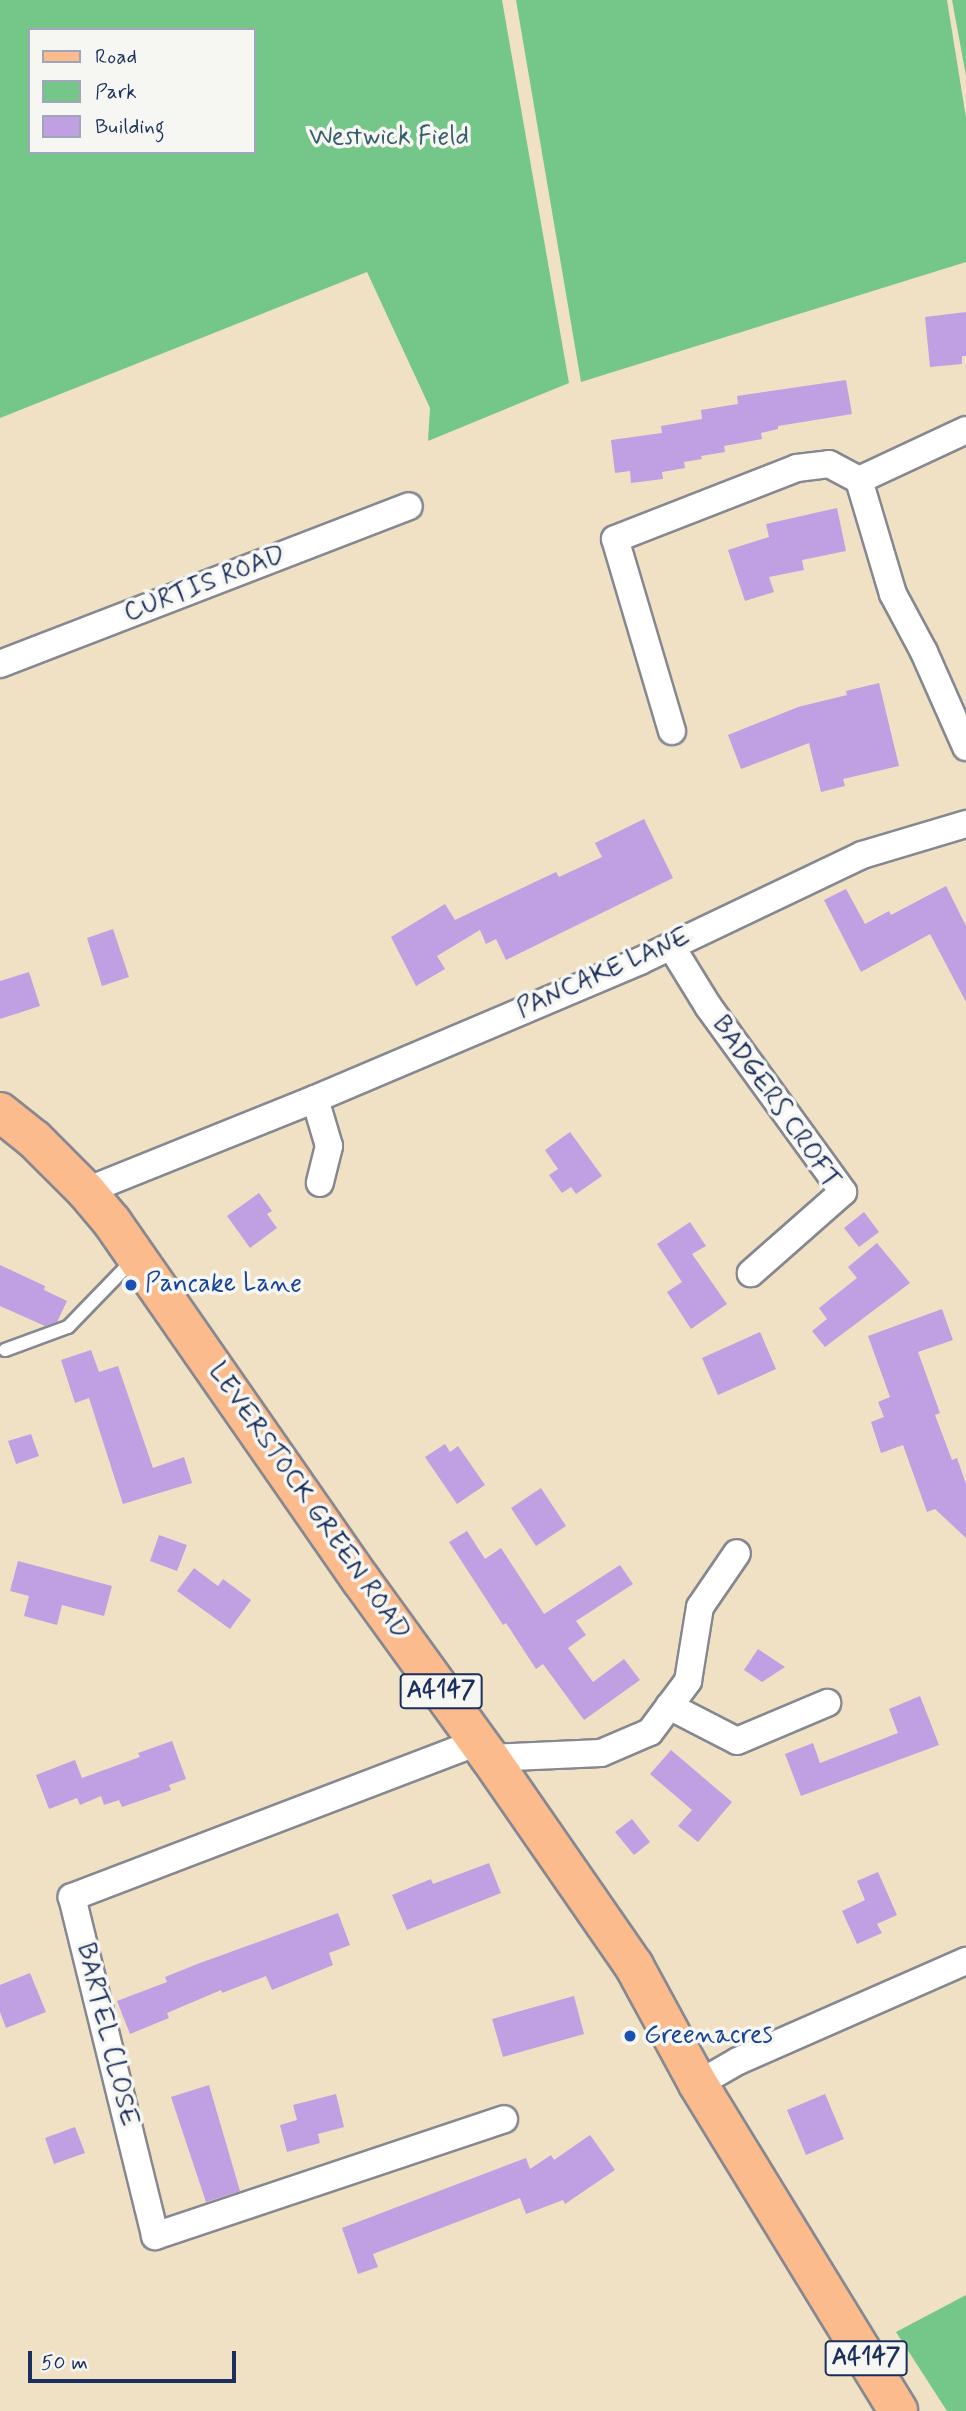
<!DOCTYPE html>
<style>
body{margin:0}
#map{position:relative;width:966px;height:2411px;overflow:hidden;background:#f0e1c4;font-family:Mynerve,sans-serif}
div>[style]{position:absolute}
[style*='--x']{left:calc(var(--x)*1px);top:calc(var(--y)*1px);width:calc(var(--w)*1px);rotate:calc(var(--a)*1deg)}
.green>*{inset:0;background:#75c789}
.building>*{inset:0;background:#c09fe3}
.roads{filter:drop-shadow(2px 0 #868891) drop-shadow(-2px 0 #868891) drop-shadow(0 2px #868891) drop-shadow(0 -2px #868891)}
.service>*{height:12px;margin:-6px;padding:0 6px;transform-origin:6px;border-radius:6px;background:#fff}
.minor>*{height:26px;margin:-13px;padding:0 13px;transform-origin:13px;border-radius:13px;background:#fff}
.primary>*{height:38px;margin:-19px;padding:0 19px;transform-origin:19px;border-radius:19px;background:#fbbb8c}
.dots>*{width:19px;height:19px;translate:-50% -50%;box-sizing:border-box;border:4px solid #f6f6f2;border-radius:50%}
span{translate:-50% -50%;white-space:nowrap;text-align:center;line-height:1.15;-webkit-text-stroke:7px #f6f6f2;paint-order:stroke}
.shield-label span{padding:2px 5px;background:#f6f6f2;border:2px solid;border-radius:5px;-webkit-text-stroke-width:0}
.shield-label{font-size:24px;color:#1b2f5e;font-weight:700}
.park-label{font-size:26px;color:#365d6b}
.street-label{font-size:26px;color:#1b2f5e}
.transit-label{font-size:26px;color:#164399}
.left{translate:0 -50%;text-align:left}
.legend{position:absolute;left:28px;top:28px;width:228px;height:126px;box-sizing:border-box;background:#f6f6f2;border:2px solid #9ea6b7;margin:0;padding:9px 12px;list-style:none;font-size:21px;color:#1b2f5e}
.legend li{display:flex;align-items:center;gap:14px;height:35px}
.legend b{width:35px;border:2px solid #9ea6b7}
.scale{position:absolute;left:28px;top:2351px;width:208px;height:32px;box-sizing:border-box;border:4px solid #1b2f5e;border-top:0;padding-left:9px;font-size:21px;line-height:24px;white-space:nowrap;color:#1b2f5e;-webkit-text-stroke:5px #f6f6f2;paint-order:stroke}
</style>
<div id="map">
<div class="green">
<div style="clip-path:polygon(evenodd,0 0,502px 0,569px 383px,428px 441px,430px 408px,367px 272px,0 418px,0 0,30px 30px,254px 30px,254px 152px,30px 152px,30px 30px)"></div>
<div style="clip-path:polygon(516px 0,947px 0,966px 118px,966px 262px,581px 382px)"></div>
<div style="clip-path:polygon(952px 0,966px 0,966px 76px)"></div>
<div style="clip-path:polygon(966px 2295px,966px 2411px,947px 2411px,896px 2332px)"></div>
</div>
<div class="building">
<div style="clip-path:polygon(966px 312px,966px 356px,962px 356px,962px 364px,930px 367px,925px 317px)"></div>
<div style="clip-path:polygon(846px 380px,852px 414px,778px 426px,778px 429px,761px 433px,762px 439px,724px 446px,725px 452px,701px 456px,702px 459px,684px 462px,685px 468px,662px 472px,663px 479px,631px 483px,630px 471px,615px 473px,611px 440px,662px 433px,661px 426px,702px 419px,701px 410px,738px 404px,737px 396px)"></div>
<div style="clip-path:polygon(837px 508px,846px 551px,802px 560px,804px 570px,769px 577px,774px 592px,745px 601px,728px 550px,769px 537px,766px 524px)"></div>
<div style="clip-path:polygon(879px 683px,899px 766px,843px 779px,845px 786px,821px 792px,809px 743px,741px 769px,728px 735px,798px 707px,847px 695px,846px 691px)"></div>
<div style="clip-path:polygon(644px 819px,673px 878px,506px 960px,496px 939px,486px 944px,480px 930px,437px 956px,445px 969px,416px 986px,391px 937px,445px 904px,455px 920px,556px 872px,559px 877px,602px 857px,595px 843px)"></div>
<div style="clip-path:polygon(946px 886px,966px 926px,966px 1002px,930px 934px,861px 972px,824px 900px,846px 889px,865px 924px,889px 911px,891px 915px)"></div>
<div style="clip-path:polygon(113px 929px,129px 977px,102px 986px,87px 938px)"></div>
<div style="clip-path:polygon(29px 972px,40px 1006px,0 1019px,0 981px)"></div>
<div style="clip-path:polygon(570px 1132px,602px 1176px,576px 1194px,571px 1187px,562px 1193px,549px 1175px,558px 1169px,545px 1150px)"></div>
<div style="clip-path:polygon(259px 1193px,272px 1211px,267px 1214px,277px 1228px,250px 1248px,227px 1216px)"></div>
<div style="clip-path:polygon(864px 1212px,879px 1232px,859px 1247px,844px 1228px)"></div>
<div style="clip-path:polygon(690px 1222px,706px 1246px,692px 1254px,727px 1304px,691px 1329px,667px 1292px,682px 1282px,657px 1244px)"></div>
<div style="clip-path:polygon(877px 1243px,910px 1283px,825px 1347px,812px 1331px,827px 1319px,819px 1308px,857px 1278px,848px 1267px)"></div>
<div style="clip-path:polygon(0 1265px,45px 1286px,44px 1290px,67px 1301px,57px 1322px,45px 1326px,0 1306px)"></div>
<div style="clip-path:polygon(942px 1309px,953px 1340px,918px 1352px,940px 1413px,935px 1415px,952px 1460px,957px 1458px,966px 1484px,966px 1538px,935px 1509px,927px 1512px,903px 1445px,881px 1453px,871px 1422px,884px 1417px,878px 1402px,890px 1397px,868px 1336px)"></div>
<div style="clip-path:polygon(760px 1332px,776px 1369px,718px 1395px,702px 1358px)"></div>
<div style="clip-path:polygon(91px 1350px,99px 1372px,118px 1366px,153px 1468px,184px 1457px,192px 1483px,123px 1504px,89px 1398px,75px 1403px,61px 1360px)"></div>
<div style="clip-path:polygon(31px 1434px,39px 1456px,16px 1464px,8px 1441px)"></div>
<div style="clip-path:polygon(445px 1444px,450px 1452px,458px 1446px,485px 1485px,457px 1504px,425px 1457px)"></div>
<div style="clip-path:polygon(541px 1488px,566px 1526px,536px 1546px,511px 1508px)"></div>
<div style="clip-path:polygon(467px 1531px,485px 1559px,501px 1548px,544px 1614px,620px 1565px,633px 1584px,576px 1621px,586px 1635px,568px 1648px,593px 1682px,624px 1659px,640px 1680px,584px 1720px,543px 1664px,536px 1669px,506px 1623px,503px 1625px,449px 1542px)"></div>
<div style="clip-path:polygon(159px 1535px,187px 1545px,177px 1571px,150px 1561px)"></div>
<div style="clip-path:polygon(18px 1561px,112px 1586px,104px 1616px,62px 1605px,57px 1625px,24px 1616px,29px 1596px,10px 1591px)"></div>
<div style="clip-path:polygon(194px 1568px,218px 1586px,223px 1579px,251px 1600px,230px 1629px,177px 1591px)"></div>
<div style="clip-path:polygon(758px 1649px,785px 1667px,762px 1682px,744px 1670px)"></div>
<div style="clip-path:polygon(920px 1696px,939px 1745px,801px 1796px,785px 1754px,813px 1743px,820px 1763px,898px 1733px,889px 1709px)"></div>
<div style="clip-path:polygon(172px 1741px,186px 1779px,169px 1785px,171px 1790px,122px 1807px,119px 1800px,104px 1805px,101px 1796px,80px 1805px,77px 1798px,49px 1809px,36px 1775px,75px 1760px,82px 1778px,140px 1757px,138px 1753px)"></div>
<div style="clip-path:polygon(671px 1750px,732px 1802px,698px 1842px,678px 1826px,692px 1810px,650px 1774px)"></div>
<div style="clip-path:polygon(632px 1819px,650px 1842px,634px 1855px,615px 1832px)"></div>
<div style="clip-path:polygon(489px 1863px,501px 1893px,407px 1930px,392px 1895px,431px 1879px,433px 1884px)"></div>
<div style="clip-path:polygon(878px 1872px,897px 1915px,877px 1924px,882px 1933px,857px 1944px,842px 1911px,865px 1900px,857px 1881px)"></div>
<div style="clip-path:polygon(338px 1913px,350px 1945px,329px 1953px,333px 1965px,272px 1990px,266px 1976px,222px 1993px,221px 1990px,167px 2013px,169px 2018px,130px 2034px,117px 2001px,167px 1982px,165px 1977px,200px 1963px)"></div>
<div style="clip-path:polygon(30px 1973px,46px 2012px,6px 2028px,0 2012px,0 1985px)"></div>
<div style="clip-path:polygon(574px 1996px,584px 2034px,503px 2057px,492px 2019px)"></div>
<div style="clip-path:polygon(209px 2085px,240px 2191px,206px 2202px,171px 2097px)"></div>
<div style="clip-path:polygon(336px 2094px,344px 2127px,318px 2134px,320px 2143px,287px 2152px,280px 2125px,297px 2120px,293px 2105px)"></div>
<div style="clip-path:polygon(825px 2094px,844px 2139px,806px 2155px,787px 2110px)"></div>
<div style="clip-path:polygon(75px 2127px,85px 2153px,54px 2164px,45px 2138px)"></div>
<div style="clip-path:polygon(590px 2135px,615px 2170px,565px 2204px,563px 2200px,526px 2214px,520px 2198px,373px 2254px,378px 2267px,358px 2274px,342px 2228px,526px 2158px,530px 2169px,551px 2155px,554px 2160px)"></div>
</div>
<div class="roads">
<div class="service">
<div style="--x:5;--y:1350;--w:67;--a:-20.1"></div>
<div style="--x:68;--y:1327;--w:95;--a:-45.9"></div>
</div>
<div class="minor">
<div style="--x:859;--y:480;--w:119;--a:73.4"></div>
<div style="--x:893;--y:594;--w:66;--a:61.9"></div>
<div style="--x:924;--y:652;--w:104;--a:66.1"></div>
<div style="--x:0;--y:664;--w:438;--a:-21.1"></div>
<div style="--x:672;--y:731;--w:200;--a:-106.5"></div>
<div style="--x:615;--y:539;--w:195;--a:-21.3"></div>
<div style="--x:797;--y:468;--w:32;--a:-7"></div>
<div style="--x:829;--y:464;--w:34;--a:28"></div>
<div style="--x:859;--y:480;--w:118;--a:-25"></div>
<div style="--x:671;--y:946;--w:70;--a:58.3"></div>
<div style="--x:708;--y:1006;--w:230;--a:54"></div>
<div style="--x:843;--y:1192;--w:123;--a:138.6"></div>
<div style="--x:315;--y:1099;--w:49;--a:73.4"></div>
<div style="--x:329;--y:1146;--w:38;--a:104"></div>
<div style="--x:86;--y:1191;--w:247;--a:-21.9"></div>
<div style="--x:315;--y:1099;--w:353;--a:-23"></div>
<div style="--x:640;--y:961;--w:246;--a:-25.5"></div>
<div style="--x:862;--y:855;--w:109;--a:-16.6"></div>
<div style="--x:669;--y:1706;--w:76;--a:27.2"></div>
<div style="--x:737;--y:1741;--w:98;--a:-22.9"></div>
<div style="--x:478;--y:1742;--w:435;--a:159.1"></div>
<div style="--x:72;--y:1897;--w:349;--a:76.2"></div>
<div style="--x:155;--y:2236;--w:368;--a:-18.5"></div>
<div style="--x:490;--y:1758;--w:111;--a:-2.6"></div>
<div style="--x:601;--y:1753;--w:53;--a:-23.2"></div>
<div style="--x:650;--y:1732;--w:64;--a:-53.3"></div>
<div style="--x:688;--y:1681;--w:75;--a:-80.8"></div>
<div style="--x:700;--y:1607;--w:65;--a:-55.6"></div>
<div style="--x:698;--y:2084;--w:46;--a:-29.9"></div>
<div style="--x:738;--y:2061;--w:249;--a:-23.7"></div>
</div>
<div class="primary">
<div style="--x:0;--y:1112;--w:43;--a:38.5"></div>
<div style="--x:34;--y:1139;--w:74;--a:45"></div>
<div style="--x:86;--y:1191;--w:40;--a:50"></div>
<div style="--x:112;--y:1222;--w:436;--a:55.2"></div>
<div style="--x:361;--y:1580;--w:220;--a:54.1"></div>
<div style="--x:490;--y:1758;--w:253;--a:55.3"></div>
<div style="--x:634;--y:1966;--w:134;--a:61.5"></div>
<div style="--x:698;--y:2084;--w:383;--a:58.5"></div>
</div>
</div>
<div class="dots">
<div style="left:131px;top:1285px;background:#1a4fb4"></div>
<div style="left:630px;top:2036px;background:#1a4fb4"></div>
</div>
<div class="shield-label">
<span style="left:441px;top:1691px">A4147</span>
<span style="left:866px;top:2358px">A4147</span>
</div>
<div class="park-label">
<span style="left:389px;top:138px">Westwick Field</span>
</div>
<div class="street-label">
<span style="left:205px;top:585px;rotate:-21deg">CURTIS ROAD</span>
<span style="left:604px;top:974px;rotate:-24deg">PANCAKE LANE</span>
<span style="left:775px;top:1103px;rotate:55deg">BADGERS CROFT</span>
<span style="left:308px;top:1502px;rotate:55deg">LEVERSTOCK GREEN ROAD</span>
<span style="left:106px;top:2035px;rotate:76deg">BARTEL CLOSE</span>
</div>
<div class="transit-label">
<span class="left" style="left:145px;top:1285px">Pancake Lane</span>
<span class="left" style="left:644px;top:2036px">Greenacres</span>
</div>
<ul class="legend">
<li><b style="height:9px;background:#fbbb8c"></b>Road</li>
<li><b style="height:19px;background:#75c789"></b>Park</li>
<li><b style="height:19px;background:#c09fe3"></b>Building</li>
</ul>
<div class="scale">50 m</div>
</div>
